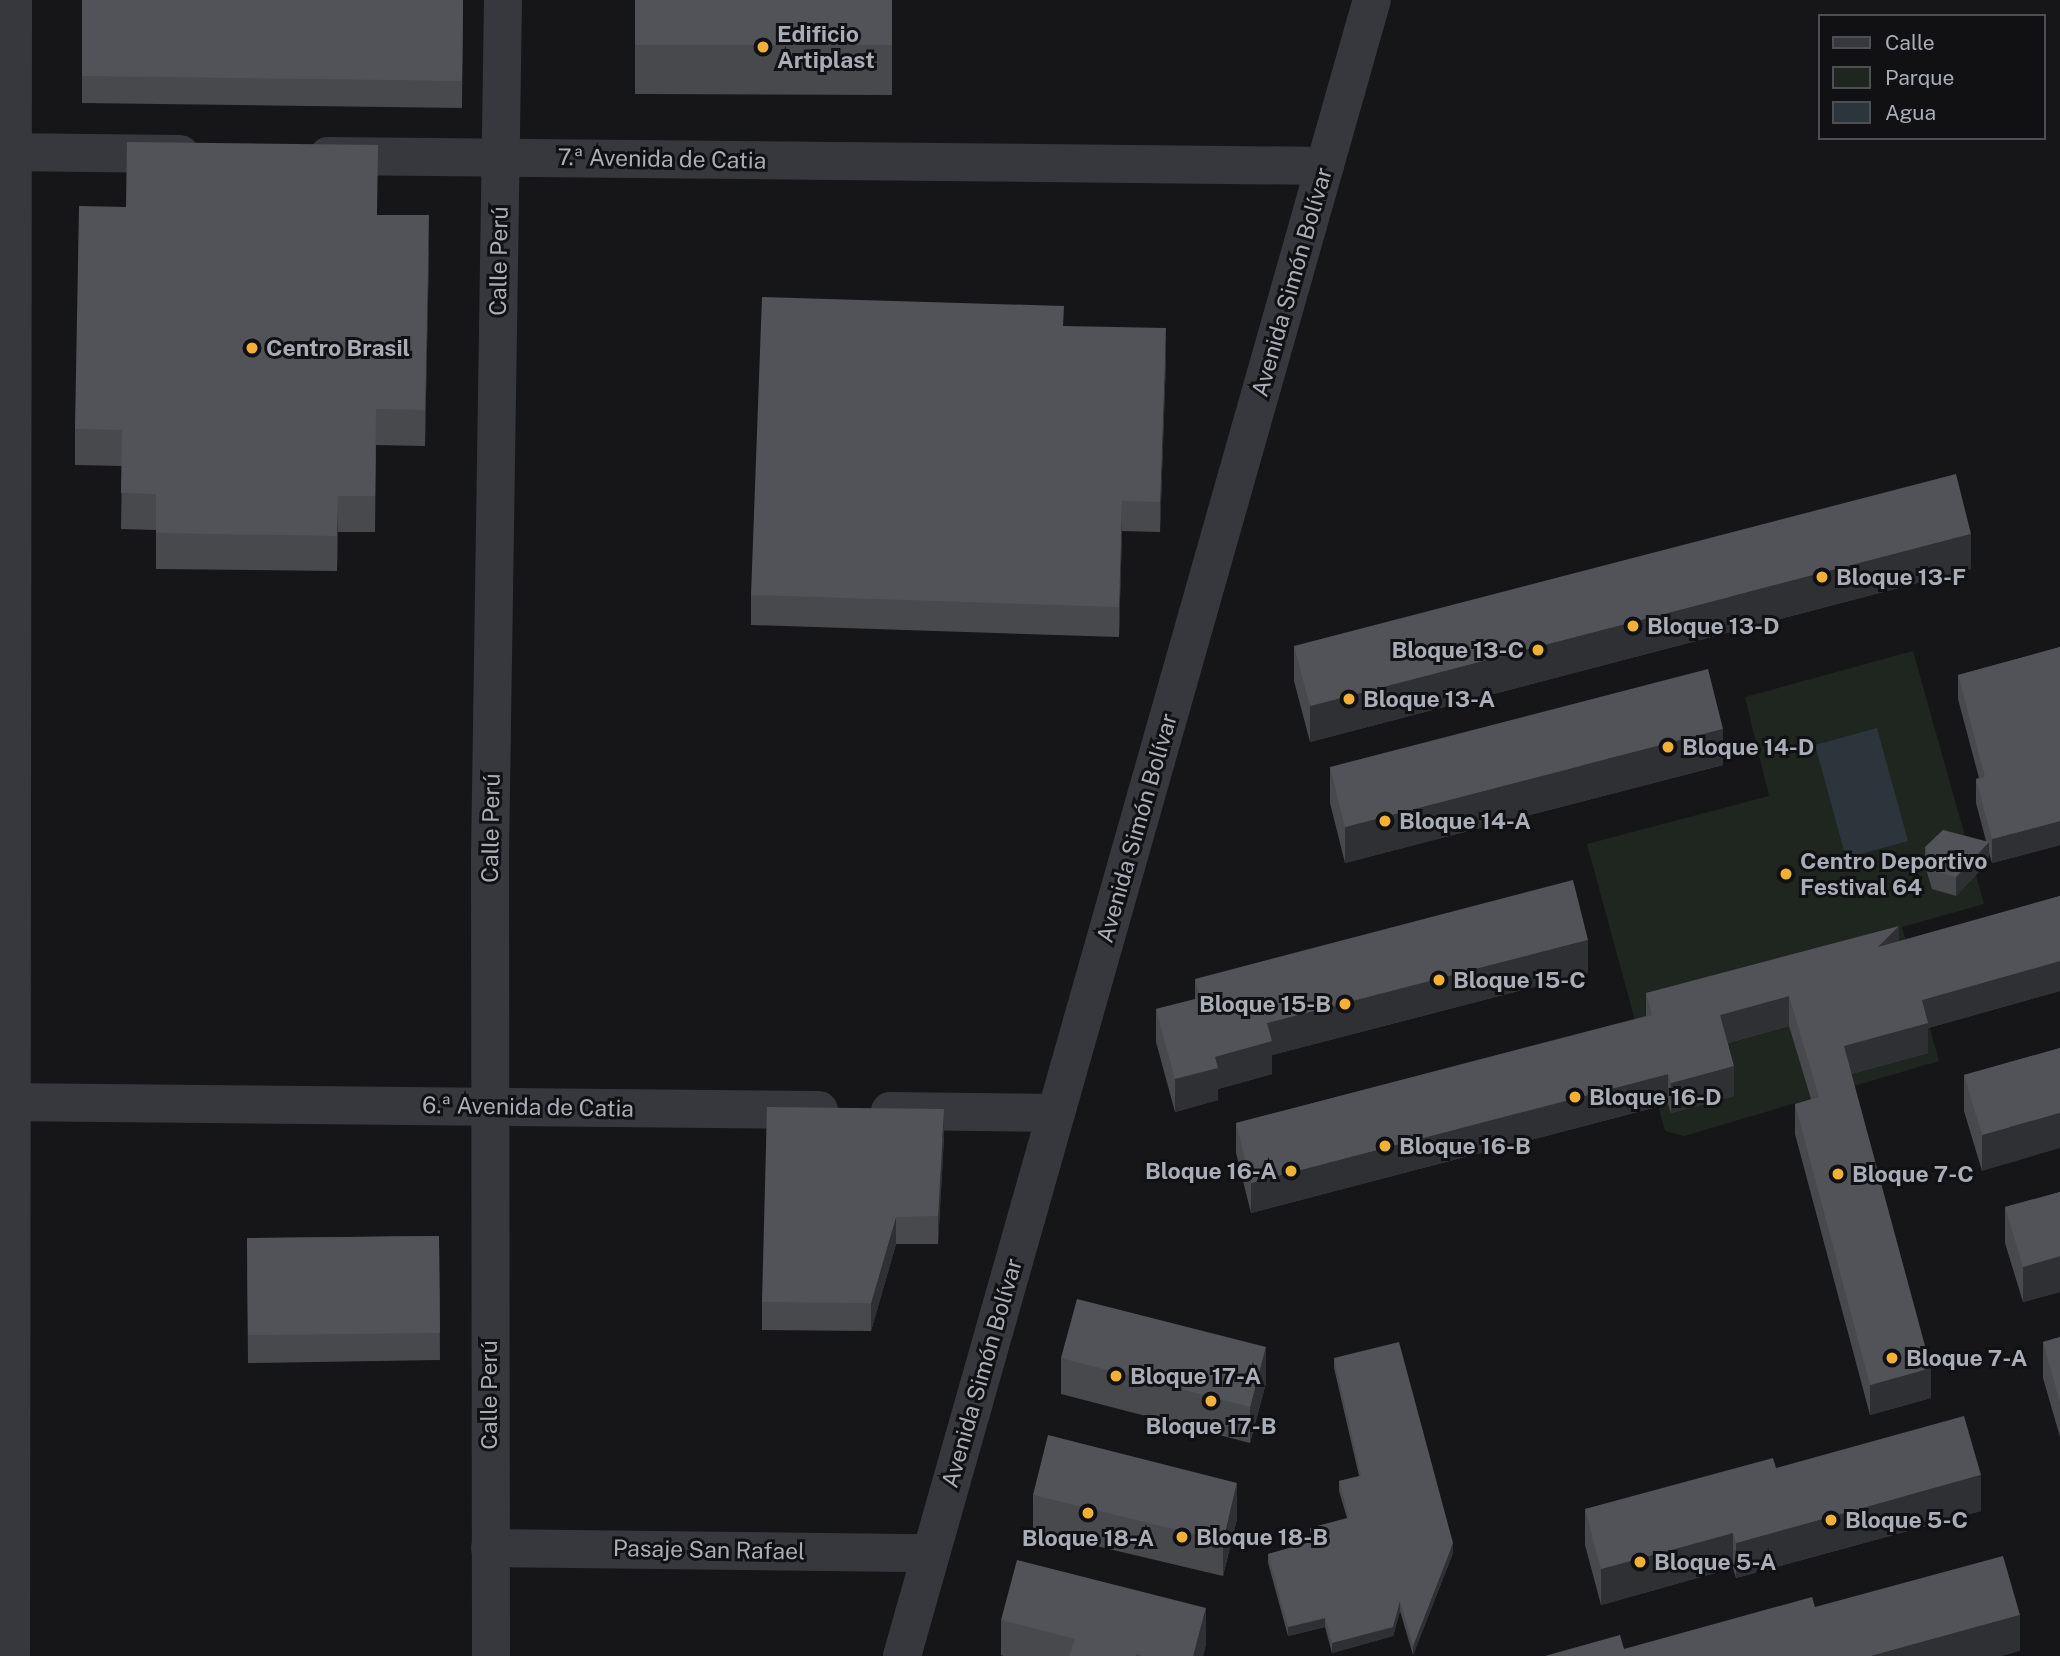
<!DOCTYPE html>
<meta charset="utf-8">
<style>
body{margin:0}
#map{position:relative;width:2060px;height:1656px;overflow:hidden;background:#161618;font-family:"Public Sans",sans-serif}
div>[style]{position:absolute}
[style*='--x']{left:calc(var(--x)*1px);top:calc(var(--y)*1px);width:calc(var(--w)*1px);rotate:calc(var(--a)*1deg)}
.green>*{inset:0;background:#1e261f}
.water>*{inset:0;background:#2c353c}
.street>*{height:38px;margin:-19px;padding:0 19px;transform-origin:19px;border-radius:19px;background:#37383d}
.wall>*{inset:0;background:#47494d}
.shaded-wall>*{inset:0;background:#2f3033}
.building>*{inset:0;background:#525359}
.dots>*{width:19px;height:19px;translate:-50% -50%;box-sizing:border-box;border:4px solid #111113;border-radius:50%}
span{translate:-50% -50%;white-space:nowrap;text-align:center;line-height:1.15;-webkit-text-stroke:6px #111113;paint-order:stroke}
.poi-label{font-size:23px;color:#a8adb8;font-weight:700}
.left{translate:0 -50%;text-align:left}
.right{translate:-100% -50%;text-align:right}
.street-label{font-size:23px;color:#a8adb8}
.legend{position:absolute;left:1818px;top:14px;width:228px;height:126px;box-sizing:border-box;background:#111113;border:2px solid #4d4f55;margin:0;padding:9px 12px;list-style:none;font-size:21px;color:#a8adb8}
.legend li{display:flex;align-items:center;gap:14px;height:35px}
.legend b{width:35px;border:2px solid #4d4f55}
</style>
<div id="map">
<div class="green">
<div style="clip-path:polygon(1913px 651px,1984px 904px,1902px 927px,1939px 1061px,1684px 1136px,1665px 1131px,1587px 844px,1769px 796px,1745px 697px)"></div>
</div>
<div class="water">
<div style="clip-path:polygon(1877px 728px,1908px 841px,1846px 858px,1815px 745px)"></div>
</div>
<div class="street">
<div style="--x:0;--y:152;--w:180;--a:0.6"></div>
<div style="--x:328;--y:156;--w:997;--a:0.57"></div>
<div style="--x:0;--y:1102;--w:819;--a:0.56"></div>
<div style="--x:890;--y:1111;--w:166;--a:0.7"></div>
<div style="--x:490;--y:1548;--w:439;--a:0.7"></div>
<div style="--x:11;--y:1656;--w:1656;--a:-89.93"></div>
<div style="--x:491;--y:1656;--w:800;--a:-90.07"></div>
<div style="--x:490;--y:856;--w:856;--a:-89.13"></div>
<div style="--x:902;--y:1656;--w:1721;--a:-74.16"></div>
</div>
<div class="wall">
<div style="clip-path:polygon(82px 0,463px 0,462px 108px,82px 103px)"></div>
<div style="clip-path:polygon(635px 0,892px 0,892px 95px,635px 94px)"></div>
<div style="clip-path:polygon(378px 215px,429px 251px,425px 446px,376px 445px,375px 532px,338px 532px,337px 571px,156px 569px,156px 530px,121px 529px,122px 466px,75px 465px,75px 429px)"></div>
<div style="clip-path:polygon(1064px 326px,1166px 358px,1160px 532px,1122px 531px,1119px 637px,751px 625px,751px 595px)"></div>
<div style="clip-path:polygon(1971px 569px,1310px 742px,1294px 681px,1294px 646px)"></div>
<div style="clip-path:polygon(2060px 647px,2060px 845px,1992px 863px,1989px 853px,1989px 861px,1956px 896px,1932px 889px,1925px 866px,1925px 847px,1986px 841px,1976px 803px,1976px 779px,1979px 778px,1958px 699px,1958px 675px)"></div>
<div style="clip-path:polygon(1723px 765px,1345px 863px,1330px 803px,1330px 767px)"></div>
<div style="clip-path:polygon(2060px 896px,2060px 991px,1928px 1028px,1928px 1053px,1851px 1074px,1931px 1398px,1870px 1415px,1795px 1134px,1795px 1104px,1811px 1099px,1789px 1026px,1728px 1043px,1734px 1096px,1671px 1113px,1668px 1104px,1251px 1213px,1236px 1153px,1236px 1123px,1646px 1016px,1646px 993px,1899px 942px)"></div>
<div style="clip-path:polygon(1588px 973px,1272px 1055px,1272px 1074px,1218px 1089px,1218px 1100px,1175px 1112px,1156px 1042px,1156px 1009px,1195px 999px,1195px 979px)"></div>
<div style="clip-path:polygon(2060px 1048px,1982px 1171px,1964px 1111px,1964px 1075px)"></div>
<div style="clip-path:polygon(944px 1137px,938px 1244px,896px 1244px,871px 1331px,762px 1330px,762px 1302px)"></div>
<div style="clip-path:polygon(2060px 1192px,2060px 1292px,2023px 1302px,2005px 1243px,2005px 1207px)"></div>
<div style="clip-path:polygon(439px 1236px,440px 1360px,248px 1363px,247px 1238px)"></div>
<div style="clip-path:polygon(2060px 1337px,2060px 1437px,2043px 1378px,2043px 1342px)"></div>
<div style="clip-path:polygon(1061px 1358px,1266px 1383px,1250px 1443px,1061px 1394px)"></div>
<div style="clip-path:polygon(1334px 1358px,1453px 1553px,1413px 1655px,1400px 1611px,1393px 1636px,1332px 1653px,1325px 1627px,1288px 1636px,1268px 1563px,1268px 1554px,1312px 1542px,1310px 1528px,1347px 1518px,1339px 1491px,1339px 1481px,1359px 1476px,1334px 1368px)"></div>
<div style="clip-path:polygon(1776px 1468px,1981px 1511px,1736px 1578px,1733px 1568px,1601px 1605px,1585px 1545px,1585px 1509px)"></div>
<div style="clip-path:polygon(1033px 1495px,1237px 1519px,1223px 1576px,1033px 1531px)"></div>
<div style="clip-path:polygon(1001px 1620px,1206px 1644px,1203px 1656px,1003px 1656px,1001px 1655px)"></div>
</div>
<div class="shaded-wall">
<div style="clip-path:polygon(429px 215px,429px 251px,425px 446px,425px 410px)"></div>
<div style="clip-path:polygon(1166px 328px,1166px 358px,1160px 532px,1160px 502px)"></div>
<div style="clip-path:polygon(338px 496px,338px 532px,337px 571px,337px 536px)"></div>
<div style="clip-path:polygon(1122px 501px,1122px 531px,1119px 637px,1119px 607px)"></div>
<div style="clip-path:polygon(1971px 534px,1971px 569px,1310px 742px,1310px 706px)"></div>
<div style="clip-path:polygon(1723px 729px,1723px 765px,1345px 863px,1345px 827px)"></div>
<div style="clip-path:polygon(2060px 821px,2060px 845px,1992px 863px,1992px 839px)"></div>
<div style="clip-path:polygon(1989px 842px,1989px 861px,1956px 896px,1956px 877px)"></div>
<div style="clip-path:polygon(1899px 926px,1899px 956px,1878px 947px)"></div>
<div style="clip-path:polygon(1588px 940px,1588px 973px,1272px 1055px,1272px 1074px,1218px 1089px,1218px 1100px,1175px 1112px,1175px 1079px,1215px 1057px,1267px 1023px)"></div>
<div style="clip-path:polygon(2060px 961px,2060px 991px,1928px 1028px,1928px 1053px,1844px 1076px,1844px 1046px,1922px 1000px)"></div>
<div style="clip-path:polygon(1789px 996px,1789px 1026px,1720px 1045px,1720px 1015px)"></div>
<div style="clip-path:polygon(1734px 1066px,1734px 1096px,1671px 1113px,1671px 1083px)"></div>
<div style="clip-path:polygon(1668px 1074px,1668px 1104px,1251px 1213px,1251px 1183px)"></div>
<div style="clip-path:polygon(944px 1109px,944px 1137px,938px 1244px,938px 1216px)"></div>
<div style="clip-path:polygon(2060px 1113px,2060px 1148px,1982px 1171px,1982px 1135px)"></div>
<div style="clip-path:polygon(896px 1217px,896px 1244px,871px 1331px,871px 1303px)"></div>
<div style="clip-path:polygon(2060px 1256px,2060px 1292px,2023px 1302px,2023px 1267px)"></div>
<div style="clip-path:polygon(1266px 1347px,1266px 1383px,1250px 1443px,1250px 1407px)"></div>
<div style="clip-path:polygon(1931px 1368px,1931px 1398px,1870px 1415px,1870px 1385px)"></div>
<div style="clip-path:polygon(1981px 1475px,1981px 1511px,1736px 1578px,1736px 1543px)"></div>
<div style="clip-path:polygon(1237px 1483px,1237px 1519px,1223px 1576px,1223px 1541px)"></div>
<div style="clip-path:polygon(1733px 1533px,1733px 1568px,1601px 1605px,1601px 1569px)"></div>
<div style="clip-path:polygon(1453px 1543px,1453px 1553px,1413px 1655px,1413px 1646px)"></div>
<div style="clip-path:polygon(1400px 1601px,1400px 1611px,1393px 1636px,1332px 1653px,1332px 1643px)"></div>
<div style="clip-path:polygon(1206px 1608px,1206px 1644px,1203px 1656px,1193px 1656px)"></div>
<div style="clip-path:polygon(2020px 1615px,2020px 1651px,2002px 1656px,1871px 1656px)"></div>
<div style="clip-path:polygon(1325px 1618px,1325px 1627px,1288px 1636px,1288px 1627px)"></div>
</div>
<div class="building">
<div style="clip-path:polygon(82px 0,463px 0,462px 81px,82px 76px)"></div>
<div style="clip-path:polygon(635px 0,892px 0,892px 45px,635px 45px)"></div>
<div style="clip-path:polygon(127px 142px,378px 145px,377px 215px,429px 215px,425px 410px,376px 409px,375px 496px,338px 496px,337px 536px,156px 533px,156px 494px,121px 493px,122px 430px,75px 429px,79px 206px,126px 207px)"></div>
<div style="clip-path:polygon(762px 297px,1064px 306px,1063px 326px,1166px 328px,1160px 502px,1122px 501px,1119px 607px,751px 595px)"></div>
<div style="clip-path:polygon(1956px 474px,1971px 534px,1310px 706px,1294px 646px)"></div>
<div style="clip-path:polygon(2060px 647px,2060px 821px,1992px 839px,1976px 779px,1985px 777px,1958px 675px)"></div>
<div style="clip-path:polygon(1708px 669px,1723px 729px,1345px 827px,1330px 767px)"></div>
<div style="clip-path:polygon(1943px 830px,1989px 842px,1956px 877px,1932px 871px,1925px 847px)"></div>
<div style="clip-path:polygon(1573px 880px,1588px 940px,1267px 1023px,1272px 1041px,1215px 1057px,1218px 1068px,1175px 1079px,1156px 1009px,1200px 998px,1195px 979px)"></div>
<div style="clip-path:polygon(2060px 896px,2060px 961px,1922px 1000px,1928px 1023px,1844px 1046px,1931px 1368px,1870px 1385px,1795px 1104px,1819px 1097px,1789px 996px,1720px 1015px,1734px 1066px,1671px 1083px,1668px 1074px,1251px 1183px,1236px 1123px,1652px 1015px,1646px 993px,1899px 926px,1878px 947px)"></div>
<div style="clip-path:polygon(2060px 1048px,2060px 1113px,1982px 1135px,1964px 1075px)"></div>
<div style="clip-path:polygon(767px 1107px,944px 1109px,938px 1216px,896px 1217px,871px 1303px,762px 1302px)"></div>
<div style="clip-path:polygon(2060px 1192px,2060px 1256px,2023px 1267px,2005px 1207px)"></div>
<div style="clip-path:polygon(439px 1236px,440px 1333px,248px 1335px,247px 1238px)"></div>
<div style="clip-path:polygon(1077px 1299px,1266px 1347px,1250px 1407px,1061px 1358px)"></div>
<div style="clip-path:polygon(2060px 1337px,2060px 1402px,2043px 1342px)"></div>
<div style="clip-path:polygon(1399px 1342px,1453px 1543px,1413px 1646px,1400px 1601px,1393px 1627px,1332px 1643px,1325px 1618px,1288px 1627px,1268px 1554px,1314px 1541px,1310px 1528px,1349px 1518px,1339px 1481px,1361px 1476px,1334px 1358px)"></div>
<div style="clip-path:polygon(1964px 1416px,1981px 1475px,1736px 1543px,1733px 1533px,1601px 1569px,1585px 1509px,1773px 1458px,1776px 1468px)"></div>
<div style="clip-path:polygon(1048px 1435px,1237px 1483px,1223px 1541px,1033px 1495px)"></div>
<div style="clip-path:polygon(2003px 1556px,2020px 1615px,1871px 1656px,1545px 1656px,1620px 1635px,1624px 1649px,1812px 1597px,1815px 1607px)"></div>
<div style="clip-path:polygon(1017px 1560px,1206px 1608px,1193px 1656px,1143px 1656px,1136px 1654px,1136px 1656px,1069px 1656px,1075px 1639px,1001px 1620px)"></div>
</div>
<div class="dots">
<div style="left:763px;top:47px;background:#f2b134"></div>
<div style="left:252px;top:348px;background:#f2b134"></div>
<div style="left:1822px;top:577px;background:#f2b134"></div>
<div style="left:1633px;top:626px;background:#f2b134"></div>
<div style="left:1538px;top:650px;background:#f2b134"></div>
<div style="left:1349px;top:699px;background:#f2b134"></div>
<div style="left:1668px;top:747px;background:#f2b134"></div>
<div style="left:1385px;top:821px;background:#f2b134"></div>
<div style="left:1786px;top:874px;background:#f2b134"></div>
<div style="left:1439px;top:980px;background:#f2b134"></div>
<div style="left:1345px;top:1004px;background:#f2b134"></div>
<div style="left:1575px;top:1097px;background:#f2b134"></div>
<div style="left:1385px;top:1146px;background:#f2b134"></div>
<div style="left:1291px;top:1171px;background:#f2b134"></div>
<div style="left:1838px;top:1174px;background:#f2b134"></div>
<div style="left:1892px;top:1358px;background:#f2b134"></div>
<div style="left:1116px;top:1376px;background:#f2b134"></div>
<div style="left:1211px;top:1401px;background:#f2b134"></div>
<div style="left:1088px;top:1513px;background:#f2b134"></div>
<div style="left:1831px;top:1520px;background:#f2b134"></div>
<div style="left:1182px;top:1537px;background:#f2b134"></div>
<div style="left:1640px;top:1562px;background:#f2b134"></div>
</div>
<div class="poi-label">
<span class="left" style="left:777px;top:47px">Edificio<br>Artiplast</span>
<span class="left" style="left:266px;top:348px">Centro Brasil</span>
<span class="left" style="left:1836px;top:577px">Bloque 13-F</span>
<span class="left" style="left:1647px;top:626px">Bloque 13-D</span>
<span class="right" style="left:1524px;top:650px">Bloque 13-C</span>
<span class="left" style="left:1363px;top:699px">Bloque 13-A</span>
<span class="left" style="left:1682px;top:747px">Bloque 14-D</span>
<span class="left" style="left:1399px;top:821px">Bloque 14-A</span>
<span class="left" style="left:1800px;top:874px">Centro Deportivo<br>Festival 64</span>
<span class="left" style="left:1453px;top:980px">Bloque 15-C</span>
<span class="right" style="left:1331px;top:1004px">Bloque 15-B</span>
<span class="left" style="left:1589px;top:1097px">Bloque 16-D</span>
<span class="left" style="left:1399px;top:1146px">Bloque 16-B</span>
<span class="right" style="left:1277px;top:1171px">Bloque 16-A</span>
<span class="left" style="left:1852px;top:1174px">Bloque 7-C</span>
<span class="left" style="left:1906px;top:1358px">Bloque 7-A</span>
<span class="left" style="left:1130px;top:1376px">Bloque 17-A</span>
<span style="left:1211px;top:1426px">Bloque 17-B</span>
<span class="left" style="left:1845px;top:1520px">Bloque 5-C</span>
<span class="left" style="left:1196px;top:1537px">Bloque 18-B</span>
<span style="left:1088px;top:1538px">Bloque 18-A</span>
<span class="left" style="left:1654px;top:1562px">Bloque 5-A</span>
</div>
<div class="street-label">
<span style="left:662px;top:159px;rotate:1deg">7.ª Avenida de Catia</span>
<span style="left:499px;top:261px;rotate:-89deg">Calle Perú</span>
<span style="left:1292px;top:282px;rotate:-74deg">Avenida Simón Bolívar</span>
<span style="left:491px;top:828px;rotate:-89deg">Calle Perú</span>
<span style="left:1137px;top:828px;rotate:-74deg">Avenida Simón Bolívar</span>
<span style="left:528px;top:1107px;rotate:1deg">6.ª Avenida de Catia</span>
<span style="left:982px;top:1373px;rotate:-74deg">Avenida Simón Bolívar</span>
<span style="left:489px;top:1395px;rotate:-90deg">Calle Perú</span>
<span style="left:709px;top:1550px;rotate:1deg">Pasaje San Rafael</span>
</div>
<ul class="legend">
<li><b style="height:9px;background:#37383d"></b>Calle</li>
<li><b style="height:19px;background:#1e261f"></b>Parque</li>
<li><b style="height:19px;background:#2c353c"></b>Agua</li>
</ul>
</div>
